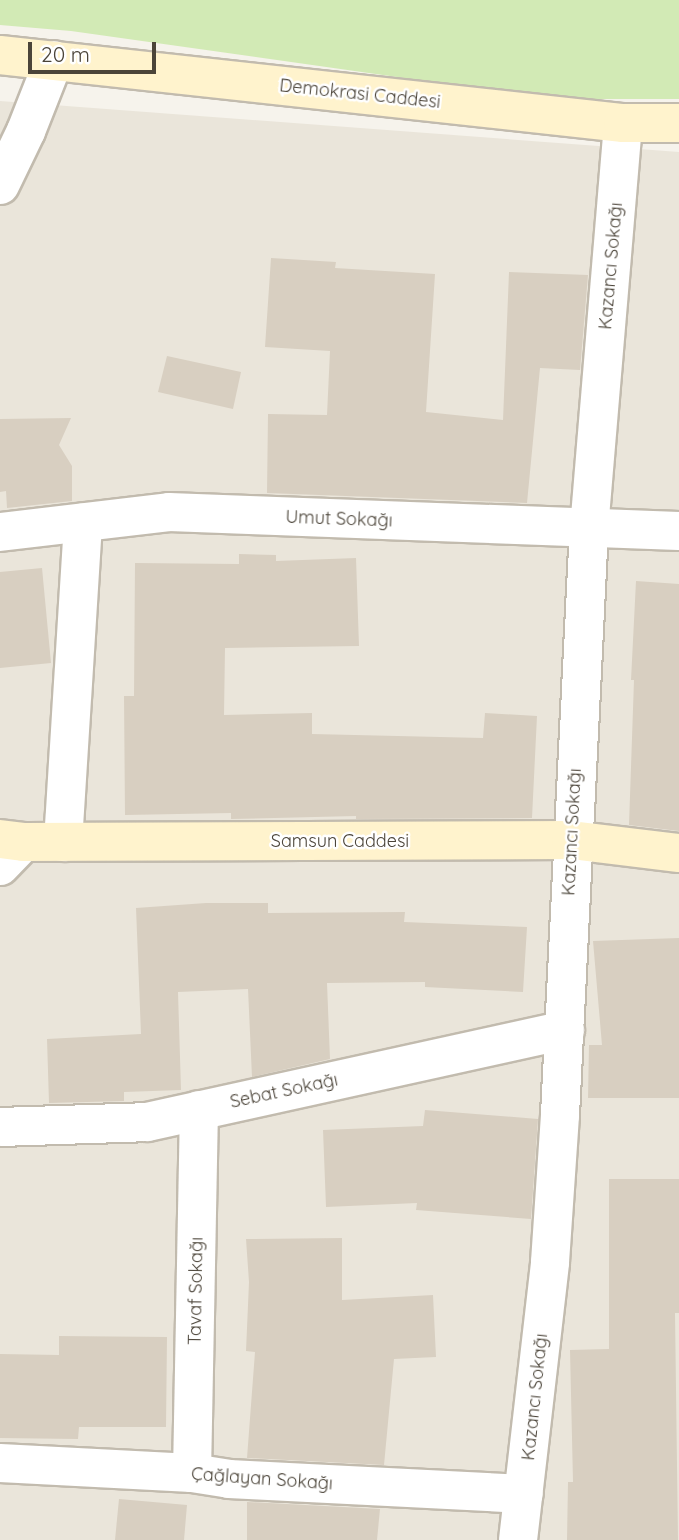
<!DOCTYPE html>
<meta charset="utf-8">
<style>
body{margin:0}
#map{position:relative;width:679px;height:1540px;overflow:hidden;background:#f6f3ec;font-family:Quicksand,sans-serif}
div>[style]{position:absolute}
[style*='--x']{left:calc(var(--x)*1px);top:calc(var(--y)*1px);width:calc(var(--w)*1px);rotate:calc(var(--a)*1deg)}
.residential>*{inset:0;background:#eae5da}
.green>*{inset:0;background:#d2eab5}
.building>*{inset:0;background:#d8cfc1}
.roads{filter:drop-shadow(2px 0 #c2bbae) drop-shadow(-2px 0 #c2bbae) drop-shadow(0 2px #c2bbae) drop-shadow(0 -2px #c2bbae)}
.street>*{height:38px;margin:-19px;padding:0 19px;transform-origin:19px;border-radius:19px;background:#fff}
.secondary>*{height:38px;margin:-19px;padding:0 19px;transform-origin:19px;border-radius:19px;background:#fff3cd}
span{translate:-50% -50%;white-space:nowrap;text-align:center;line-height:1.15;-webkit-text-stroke:5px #fff;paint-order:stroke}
.street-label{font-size:18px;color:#4b4439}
.scale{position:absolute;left:28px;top:42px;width:128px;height:32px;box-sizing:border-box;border:4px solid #4b4439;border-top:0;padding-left:9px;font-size:21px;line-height:24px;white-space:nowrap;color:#4b4439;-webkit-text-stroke:5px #fff;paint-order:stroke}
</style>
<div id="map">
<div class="residential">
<div style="clip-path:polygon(0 101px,679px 152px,679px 1540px,0 1540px)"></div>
</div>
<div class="green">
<div style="clip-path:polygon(0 0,679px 0,679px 99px,553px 99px,71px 31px,0 25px)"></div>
</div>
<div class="building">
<div style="clip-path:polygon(271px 258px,336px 262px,335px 268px,435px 274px,426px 412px,503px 420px,509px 272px,588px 275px,580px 370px,540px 368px,527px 503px,267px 493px,268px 414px,327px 415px,330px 351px,265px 347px)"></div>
<div style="clip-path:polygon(167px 356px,241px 372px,233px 409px,158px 392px)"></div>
<div style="clip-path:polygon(71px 418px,59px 445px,72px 466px,72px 501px,7px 508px,6px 491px,0 492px,0 419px)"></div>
<div style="clip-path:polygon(239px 554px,276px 555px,276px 561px,356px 558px,359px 646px,225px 648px,224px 715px,312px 713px,312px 734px,483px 738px,485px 713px,537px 716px,532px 818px,356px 819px,356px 816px,231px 819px,231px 813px,125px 815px,124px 696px,134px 696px,135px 563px,239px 564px)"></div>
<div style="clip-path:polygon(42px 568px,51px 663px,0 668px,0 572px)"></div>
<div style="clip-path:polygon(636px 581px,679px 584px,679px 831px,629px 825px,634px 680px,631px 680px)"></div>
<div style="clip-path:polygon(206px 903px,268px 903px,268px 913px,405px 912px,404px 922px,527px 927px,523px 992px,425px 987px,425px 982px,327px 983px,330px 1059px,252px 1077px,248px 989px,178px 992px,181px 1090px,124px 1092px,124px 1101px,49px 1103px,47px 1039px,141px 1034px,136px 908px)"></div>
<div style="clip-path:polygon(679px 938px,679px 1098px,588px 1098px,589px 1045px,602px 1045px,593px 941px)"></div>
<div style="clip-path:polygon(425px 1110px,538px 1119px,531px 1219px,416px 1210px,417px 1203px,326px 1207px,323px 1130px,423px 1126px)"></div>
<div style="clip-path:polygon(609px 1179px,679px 1179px,679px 1313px,675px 1313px,678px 1540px,567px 1540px,568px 1482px,573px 1482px,570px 1350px,609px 1349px)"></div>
<div style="clip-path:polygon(342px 1238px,342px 1300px,433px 1295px,436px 1357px,394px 1359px,384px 1465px,247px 1458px,255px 1352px,246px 1351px,249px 1282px,246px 1239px)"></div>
<div style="clip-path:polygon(59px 1336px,167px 1337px,166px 1427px,79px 1427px,78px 1439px,0 1438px,0 1354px,59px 1355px)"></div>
<div style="clip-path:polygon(119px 1499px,187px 1505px,184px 1540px,115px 1540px)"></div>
<div style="clip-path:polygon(247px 1502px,380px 1509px,377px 1540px,247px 1540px)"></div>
</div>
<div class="roads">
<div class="street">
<div style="--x:0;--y:185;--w:60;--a:-64.3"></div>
<div style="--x:26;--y:131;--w:76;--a:-68.5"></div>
<div style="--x:0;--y:532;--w:170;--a:-6.7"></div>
<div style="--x:169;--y:512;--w:510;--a:2.13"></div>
<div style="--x:63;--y:842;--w:320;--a:-86.4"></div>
<div style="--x:0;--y:866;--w:33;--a:-46"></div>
<div style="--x:0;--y:1127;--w:147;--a:-1.9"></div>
<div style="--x:147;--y:1122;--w:428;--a:-12.4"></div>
<div style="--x:0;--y:1463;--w:192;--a:3"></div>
<div style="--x:192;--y:1473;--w:37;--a:9"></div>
<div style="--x:229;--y:1479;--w:295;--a:2.9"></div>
<div style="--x:192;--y:1473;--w:363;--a:-88.9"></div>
<div style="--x:518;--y:1540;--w:280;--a:-83.4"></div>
<div style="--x:550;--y:1262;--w:147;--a:-86.1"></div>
<div style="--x:560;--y:1115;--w:587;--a:-87.17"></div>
<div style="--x:589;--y:529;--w:407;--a:-85.2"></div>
</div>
<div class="secondary">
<div style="--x:0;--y:55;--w:627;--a:6.23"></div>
<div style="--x:623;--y:123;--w:56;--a:0"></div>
<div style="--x:0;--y:839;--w:23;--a:7"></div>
<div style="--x:23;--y:842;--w:548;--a:-0.21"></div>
<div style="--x:571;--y:840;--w:109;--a:6.9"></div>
</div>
</div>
<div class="street-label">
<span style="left:360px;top:94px;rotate:6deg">Demokrasi Caddesi</span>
<span style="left:611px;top:266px;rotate:-85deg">Kazancı Sokağı</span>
<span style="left:339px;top:519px;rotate:2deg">Umut Sokağı</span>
<span style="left:572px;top:832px;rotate:-87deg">Kazancı Sokağı</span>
<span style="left:340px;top:841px">Samsun Caddesi</span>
<span style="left:284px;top:1091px;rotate:-12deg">Sebat Sokağı</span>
<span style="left:196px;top:1291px;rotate:-89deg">Tavaf Sokağı</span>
<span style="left:535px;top:1397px;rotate:-84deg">Kazancı Sokağı</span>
<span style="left:262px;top:1479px;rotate:4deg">Çağlayan Sokağı</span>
</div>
<div class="scale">20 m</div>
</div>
